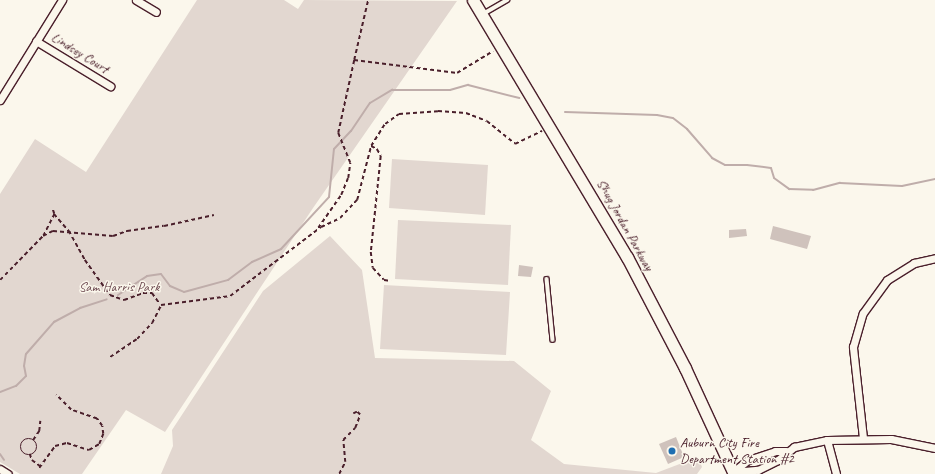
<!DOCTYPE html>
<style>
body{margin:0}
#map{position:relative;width:935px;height:474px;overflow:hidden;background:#fbf7ec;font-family:Caveat,sans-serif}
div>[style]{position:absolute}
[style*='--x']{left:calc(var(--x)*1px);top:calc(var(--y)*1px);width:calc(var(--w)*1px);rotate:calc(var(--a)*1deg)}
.green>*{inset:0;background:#e2d7d0}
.stream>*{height:2px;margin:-1px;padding:0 1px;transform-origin:1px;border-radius:1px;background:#bfadaa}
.building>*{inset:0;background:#cfc2bc}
.path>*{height:1.5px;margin-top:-0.75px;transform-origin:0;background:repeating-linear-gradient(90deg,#4a1f2b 0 4px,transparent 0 7px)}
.path>.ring{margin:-0.75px;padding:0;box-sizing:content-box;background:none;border:1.5px solid #4a1f2b;border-radius:50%}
.roads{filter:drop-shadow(1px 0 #4a1f2b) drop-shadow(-1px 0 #4a1f2b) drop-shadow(0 1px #4a1f2b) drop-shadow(0 -1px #4a1f2b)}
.service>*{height:3.5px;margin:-1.75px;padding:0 1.75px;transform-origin:1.75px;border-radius:1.75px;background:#fbf7ec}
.minor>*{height:7px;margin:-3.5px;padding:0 3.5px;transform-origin:3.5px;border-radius:3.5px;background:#fbf7ec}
.primary>*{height:11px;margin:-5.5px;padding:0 5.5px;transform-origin:5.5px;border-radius:5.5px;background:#fbf7ec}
.dots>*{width:11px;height:11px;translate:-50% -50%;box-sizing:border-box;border:2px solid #fbf7ec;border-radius:50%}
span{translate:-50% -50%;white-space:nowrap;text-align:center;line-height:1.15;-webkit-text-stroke:3px #fbf7ec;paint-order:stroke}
.street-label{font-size:14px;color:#4a1f2b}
.park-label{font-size:14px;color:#704d54}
.poi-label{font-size:14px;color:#4a1f2b}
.left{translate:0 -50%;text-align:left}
</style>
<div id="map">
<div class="green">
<div style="clip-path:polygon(197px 0,284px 0,298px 9px,304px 0,457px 1px,313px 208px,165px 432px,126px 410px,82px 474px,20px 474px,0 462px,0 194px,35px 139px,86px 172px)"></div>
<div style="clip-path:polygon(392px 159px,488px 165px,485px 215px,389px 208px)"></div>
<div style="clip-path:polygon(398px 220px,511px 225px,508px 285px,395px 279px)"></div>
<div style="clip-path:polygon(330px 236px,362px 270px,375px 358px,514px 361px,551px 391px,531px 440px,564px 464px,656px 473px,698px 457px,702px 467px,697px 474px,161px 474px,173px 446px,172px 430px,263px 291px)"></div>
<div style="clip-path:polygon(384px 285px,510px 292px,506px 355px,380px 349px)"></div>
</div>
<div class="stream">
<div style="--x:565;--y:112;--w:92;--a:1.9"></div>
<div style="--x:657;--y:115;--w:16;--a:11"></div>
<div style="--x:673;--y:118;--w:18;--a:38"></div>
<div style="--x:687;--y:129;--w:38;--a:49"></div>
<div style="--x:712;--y:158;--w:15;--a:28"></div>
<div style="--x:725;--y:165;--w:22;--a:0"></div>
<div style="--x:747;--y:165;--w:24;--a:7"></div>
<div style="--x:771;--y:168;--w:10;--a:73"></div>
<div style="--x:774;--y:178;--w:19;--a:36"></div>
<div style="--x:789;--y:189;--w:24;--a:2"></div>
<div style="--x:813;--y:190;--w:28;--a:-15"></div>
<div style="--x:840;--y:183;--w:62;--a:2.8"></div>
<div style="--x:902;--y:186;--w:34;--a:-12"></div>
<div style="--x:118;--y:295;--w:35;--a:-33"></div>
<div style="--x:147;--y:276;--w:14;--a:-8"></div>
<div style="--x:161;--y:274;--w:15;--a:53"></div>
<div style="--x:170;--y:286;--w:15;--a:23"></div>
<div style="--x:184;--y:292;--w:46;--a:-15.3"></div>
<div style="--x:228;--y:280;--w:30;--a:-37"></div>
<div style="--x:252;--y:262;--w:32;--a:-24"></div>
<div style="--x:281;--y:249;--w:71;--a:-47.3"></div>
<div style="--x:329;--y:197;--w:48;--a:-84.1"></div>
<div style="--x:334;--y:149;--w:25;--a:-47"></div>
<div style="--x:351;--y:131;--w:34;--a:-56"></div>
<div style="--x:370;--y:103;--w:26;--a:-31"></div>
<div style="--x:392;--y:90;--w:58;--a:0"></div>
<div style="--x:450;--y:90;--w:19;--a:-16"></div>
<div style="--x:468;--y:85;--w:53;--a:14.3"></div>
<div style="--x:0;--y:392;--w:17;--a:-21"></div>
<div style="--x:16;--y:386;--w:14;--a:-45"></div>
<div style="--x:26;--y:376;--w:10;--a:-101"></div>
<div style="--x:24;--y:366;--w:12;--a:-81"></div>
<div style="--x:26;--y:354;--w:43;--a:-48.8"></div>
<div style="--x:54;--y:322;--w:30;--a:-28"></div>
<div style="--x:80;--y:308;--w:28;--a:-18"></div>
<div style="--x:0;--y:454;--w:7;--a:56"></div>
</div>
<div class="building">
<div style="clip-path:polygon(773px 226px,811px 236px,807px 249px,770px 239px)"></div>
<div style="clip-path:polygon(746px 229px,747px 236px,729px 238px,729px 230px)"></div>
<div style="clip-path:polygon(519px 265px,533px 267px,531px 277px,518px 276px)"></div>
<div style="clip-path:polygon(676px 437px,684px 457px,668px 464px,659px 444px)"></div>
</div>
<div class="path">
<div style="--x:354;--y:60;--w:62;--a:-76.9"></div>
<div style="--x:371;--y:146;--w:7;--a:27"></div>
<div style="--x:377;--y:149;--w:8;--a:60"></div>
<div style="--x:381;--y:156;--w:97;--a:95.9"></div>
<div style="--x:371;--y:252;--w:16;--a:83"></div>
<div style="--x:373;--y:268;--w:16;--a:47"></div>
<div style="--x:384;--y:280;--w:7;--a:8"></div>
<div style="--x:54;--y:214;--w:23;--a:49"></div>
<div style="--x:69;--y:231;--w:33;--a:61"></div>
<div style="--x:85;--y:260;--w:43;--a:54.5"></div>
<div style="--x:110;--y:295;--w:15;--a:20"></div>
<div style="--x:124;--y:300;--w:20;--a:-20"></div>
<div style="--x:143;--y:293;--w:9;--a:0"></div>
<div style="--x:152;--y:293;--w:14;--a:54"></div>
<div style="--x:318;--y:228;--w:40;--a:-55.1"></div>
<div style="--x:341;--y:195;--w:18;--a:-68"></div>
<div style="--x:348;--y:178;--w:15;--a:-82"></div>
<div style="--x:350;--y:163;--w:32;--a:-112"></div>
<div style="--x:338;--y:133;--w:75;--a:-77.6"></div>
<div style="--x:354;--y:60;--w:104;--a:7.2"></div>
<div style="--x:457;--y:73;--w:42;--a:-31.4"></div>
<div style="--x:43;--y:236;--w:25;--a:-63"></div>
<div style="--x:54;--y:214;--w:6;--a:-108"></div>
<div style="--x:0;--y:280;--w:62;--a:-45.7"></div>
<div style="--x:43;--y:236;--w:11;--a:-27"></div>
<div style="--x:53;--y:231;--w:60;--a:4.8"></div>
<div style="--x:113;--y:236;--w:15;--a:-20"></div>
<div style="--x:127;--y:231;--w:37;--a:-8"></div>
<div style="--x:164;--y:226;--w:51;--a:-12.4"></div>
<div style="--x:110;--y:357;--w:32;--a:-34"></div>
<div style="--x:137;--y:339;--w:22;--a:-47"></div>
<div style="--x:152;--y:323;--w:20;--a:-63"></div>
<div style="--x:161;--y:305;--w:70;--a:-7.4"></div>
<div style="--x:230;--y:296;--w:114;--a:-37.2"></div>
<div style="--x:321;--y:227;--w:21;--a:-25"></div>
<div style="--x:340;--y:218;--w:25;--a:-47"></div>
<div style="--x:357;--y:200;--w:56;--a:-75.5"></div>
<div style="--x:371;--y:146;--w:26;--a:-58"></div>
<div style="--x:385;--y:124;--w:17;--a:-36"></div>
<div style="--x:399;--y:114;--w:39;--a:-4"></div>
<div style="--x:438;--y:111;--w:28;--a:4"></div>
<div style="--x:466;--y:113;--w:22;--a:21"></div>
<div style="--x:487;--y:121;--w:36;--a:39"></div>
<div style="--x:515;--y:144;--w:30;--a:-26"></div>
<div class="ring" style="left:21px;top:439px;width:14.5px;height:14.5px"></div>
<div style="--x:33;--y:440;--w:11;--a:-56"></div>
<div style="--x:39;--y:431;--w:10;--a:-84"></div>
<div style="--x:30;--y:454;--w:6;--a:72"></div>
<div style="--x:32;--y:460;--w:10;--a:37"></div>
<div style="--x:39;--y:468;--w:27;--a:-54"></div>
<div style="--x:55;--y:446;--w:12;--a:-14"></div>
<div style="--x:67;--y:443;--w:23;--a:18"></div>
<div style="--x:89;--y:450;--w:12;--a:-31"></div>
<div style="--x:99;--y:444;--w:11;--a:-68"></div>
<div style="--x:103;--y:434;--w:8;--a:-97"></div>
<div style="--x:102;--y:426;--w:9;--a:-126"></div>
<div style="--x:97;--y:419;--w:28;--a:-161"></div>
<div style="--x:71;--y:410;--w:21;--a:-135"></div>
<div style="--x:339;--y:474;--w:13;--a:-63"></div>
<div style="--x:345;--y:462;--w:22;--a:-95"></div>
<div style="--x:343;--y:440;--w:17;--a:-45"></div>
<div style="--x:355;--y:428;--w:14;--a:-69"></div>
<div style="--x:360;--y:415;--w:4;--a:-135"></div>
<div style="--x:357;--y:412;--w:4;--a:153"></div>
</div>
<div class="roads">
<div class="service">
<div style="--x:483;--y:14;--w:28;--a:-30"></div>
<div style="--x:547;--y:279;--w:61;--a:84.4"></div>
</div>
<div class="minor">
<div style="--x:136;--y:0;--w:23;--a:31"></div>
<div style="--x:36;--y:41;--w:87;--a:31.3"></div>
<div style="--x:0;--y:100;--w:118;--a:-58.2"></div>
<div style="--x:863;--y:438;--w:92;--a:-96.3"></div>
<div style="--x:853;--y:347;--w:35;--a:-74"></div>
<div style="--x:863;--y:313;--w:41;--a:-54"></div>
<div style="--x:887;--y:280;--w:32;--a:-32"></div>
<div style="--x:914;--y:263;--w:22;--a:-13"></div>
<div style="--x:827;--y:440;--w:35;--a:75"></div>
<div style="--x:0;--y:469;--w:9;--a:32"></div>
<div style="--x:733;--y:472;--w:25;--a:-5"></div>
<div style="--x:758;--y:470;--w:22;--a:-27"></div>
<div style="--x:778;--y:460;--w:21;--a:-39"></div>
<div style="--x:794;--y:447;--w:34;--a:-12"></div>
<div style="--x:827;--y:440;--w:64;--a:-0.9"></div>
<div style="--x:891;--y:439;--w:45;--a:11.6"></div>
<div style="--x:733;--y:472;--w:19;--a:-39"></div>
<div style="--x:748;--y:460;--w:28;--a:-18"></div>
<div style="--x:775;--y:451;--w:11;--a:0"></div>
</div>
<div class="primary">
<div style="--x:473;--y:0;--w:300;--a:59.1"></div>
<div style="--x:627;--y:257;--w:125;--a:62.4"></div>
<div style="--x:685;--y:368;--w:117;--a:65.2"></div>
</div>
</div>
<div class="dots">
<div style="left:672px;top:451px;background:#1f6fb2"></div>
</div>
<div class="street-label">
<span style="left:80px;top:53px;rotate:32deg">Lindsey Court</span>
<span style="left:625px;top:225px;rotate:61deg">Shug Jordan Parkway</span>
</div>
<div class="park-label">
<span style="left:119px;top:287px">Sam Harris Park</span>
</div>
<div class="poi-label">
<span class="left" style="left:680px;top:451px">Auburn City Fire<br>Department Station #2</span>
</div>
</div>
